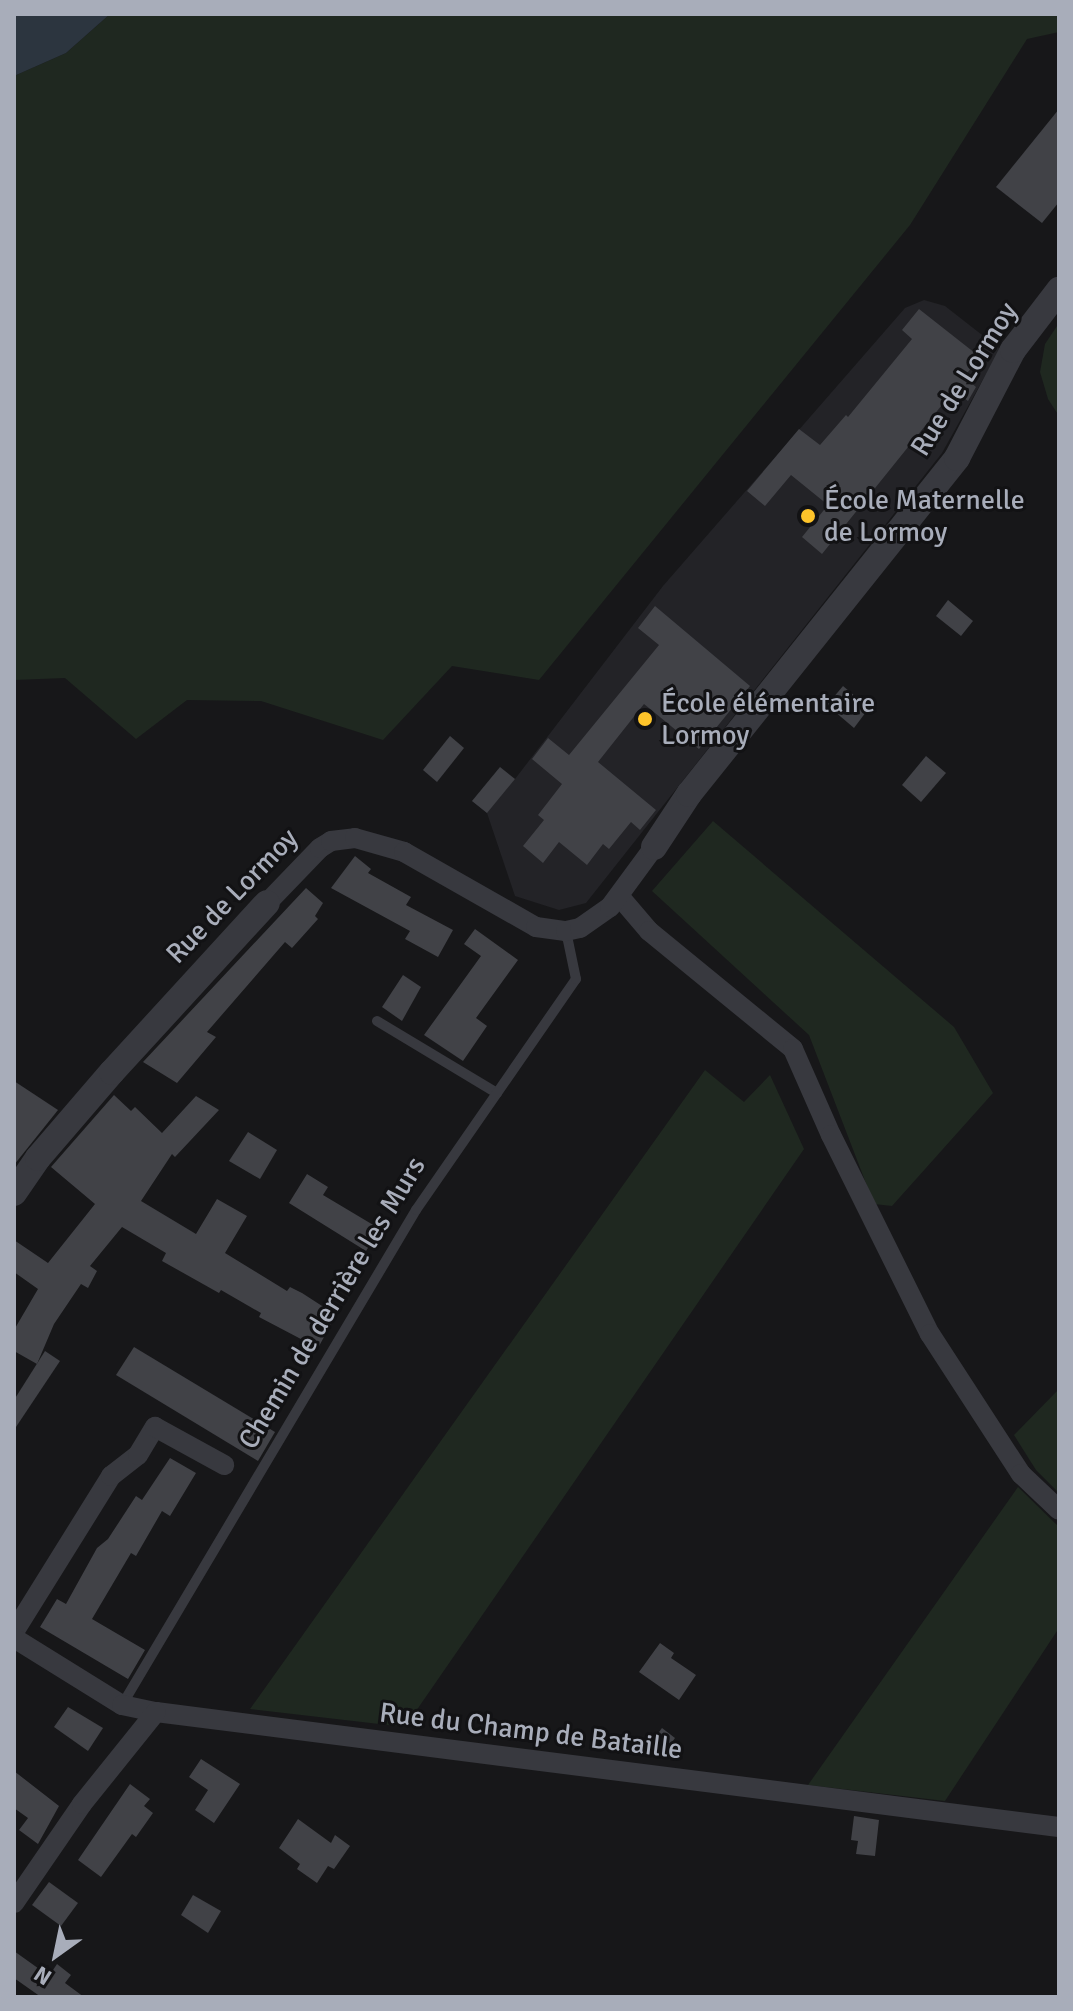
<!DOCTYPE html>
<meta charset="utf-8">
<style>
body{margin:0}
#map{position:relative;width:1073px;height:2011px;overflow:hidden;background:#171719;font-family:Signika,sans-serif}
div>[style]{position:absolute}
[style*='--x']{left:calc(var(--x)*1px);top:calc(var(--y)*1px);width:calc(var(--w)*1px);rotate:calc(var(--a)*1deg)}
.built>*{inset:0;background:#232327}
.green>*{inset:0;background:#1f2820}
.water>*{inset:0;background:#2c353f}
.building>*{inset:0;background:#414247}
.service>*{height:10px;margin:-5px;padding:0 5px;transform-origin:5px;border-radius:5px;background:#38393f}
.minor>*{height:20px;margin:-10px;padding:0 10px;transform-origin:10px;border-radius:10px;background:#38393f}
.tertiary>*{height:26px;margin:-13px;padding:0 13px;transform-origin:13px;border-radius:13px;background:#38393f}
.dots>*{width:22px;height:22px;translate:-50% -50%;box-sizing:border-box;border:4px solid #121214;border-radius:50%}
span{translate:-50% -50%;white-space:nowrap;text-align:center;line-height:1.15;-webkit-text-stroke:6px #121214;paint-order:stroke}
.street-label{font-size:28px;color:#a8adba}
.poi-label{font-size:28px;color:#a8adba}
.left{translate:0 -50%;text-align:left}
.frame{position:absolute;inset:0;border:16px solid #a8adba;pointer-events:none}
.north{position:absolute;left:16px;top:1915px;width:80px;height:80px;-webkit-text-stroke:6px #121214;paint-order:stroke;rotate:213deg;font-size:22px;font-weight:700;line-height:32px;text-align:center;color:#a8adba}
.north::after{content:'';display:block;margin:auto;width:28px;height:36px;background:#a8adba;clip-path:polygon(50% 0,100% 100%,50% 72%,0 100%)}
</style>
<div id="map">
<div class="built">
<div style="clip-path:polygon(924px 300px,945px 306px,1000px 349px,942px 453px,586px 903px,559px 910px,515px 896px,487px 813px,472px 801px,515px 779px,663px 586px,905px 308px)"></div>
</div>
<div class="green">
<div style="clip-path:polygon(110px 14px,1059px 14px,1059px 32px,1027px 39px,910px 225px,539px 680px,452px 666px,383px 740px,261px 701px,187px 700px,136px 739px,65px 678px,14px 680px,14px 76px,66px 53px)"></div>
<div style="clip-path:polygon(1059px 323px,1059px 416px,1048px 399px,1040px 372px,1045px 344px)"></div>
<div style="clip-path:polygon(713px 821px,954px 1027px,993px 1093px,892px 1206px,874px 1204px,809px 1035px,652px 891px)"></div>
<div style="clip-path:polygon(705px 1070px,744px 1102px,770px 1075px,804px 1149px,405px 1727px,250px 1709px)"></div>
<div style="clip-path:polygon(1059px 1389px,1059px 1493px,1036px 1470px,1014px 1435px)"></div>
<div style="clip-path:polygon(1018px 1487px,1059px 1527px,1059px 1628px,945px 1801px,808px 1785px)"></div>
</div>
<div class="water">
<div style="clip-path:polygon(14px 14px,110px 14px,66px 53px,14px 76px)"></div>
</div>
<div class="building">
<div style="clip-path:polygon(1059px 109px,1059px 202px,1042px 223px,996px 187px)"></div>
<div style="clip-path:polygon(919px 309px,980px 357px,964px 377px,976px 387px,968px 401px,954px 390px,822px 554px,802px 537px,828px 505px,791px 475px,765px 506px,747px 491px,799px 429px,820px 445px,846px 415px,848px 417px,912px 339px,902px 330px)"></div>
<div style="clip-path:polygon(948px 600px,973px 621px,961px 636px,936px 616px)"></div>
<div style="clip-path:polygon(655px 606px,750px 686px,699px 749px,644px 704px,598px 762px,656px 810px,640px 830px,631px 822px,609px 849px,603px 844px,587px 865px,559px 842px,543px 863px,523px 846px,544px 820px,538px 815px,562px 784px,532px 759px,548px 738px,569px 755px,659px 645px,638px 628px)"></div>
<div style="clip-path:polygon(843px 686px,869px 708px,854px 728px,827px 705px)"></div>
<div style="clip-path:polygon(450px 736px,464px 748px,437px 782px,423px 770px)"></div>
<div style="clip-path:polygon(926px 756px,946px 773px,921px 802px,902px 785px)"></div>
<div style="clip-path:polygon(500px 767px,515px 779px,487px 813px,472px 801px)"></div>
<div style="clip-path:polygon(355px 856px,371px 869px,368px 873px,411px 897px,406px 905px,453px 930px,438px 957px,405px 939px,410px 931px,331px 888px)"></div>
<div style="clip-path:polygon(306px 888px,323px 903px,315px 916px,318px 919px,292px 948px,285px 942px,207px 1032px,216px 1037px,177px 1083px,143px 1062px)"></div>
<div style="clip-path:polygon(475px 929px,518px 960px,476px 1018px,487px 1026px,463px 1061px,424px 1035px,481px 956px,464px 944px)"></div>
<div style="clip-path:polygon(403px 975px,421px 987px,402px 1021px,382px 1007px)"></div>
<div style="clip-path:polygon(14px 1081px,58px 1110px,14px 1165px)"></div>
<div style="clip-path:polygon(114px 1095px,131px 1111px,135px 1107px,162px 1133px,196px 1096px,219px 1110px,175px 1157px,172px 1154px,141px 1201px,196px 1234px,217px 1199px,247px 1216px,225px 1253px,287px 1291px,290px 1287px,302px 1293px,336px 1315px,318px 1348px,259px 1317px,261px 1313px,221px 1290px,219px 1293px,162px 1261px,166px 1253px,122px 1227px,90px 1266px,97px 1271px,88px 1288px,81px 1284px,54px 1324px,37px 1364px,14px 1351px,14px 1330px,38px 1289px,14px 1272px,14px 1240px,48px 1263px,95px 1204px,51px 1167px)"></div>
<div style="clip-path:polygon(248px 1132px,277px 1150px,260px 1179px,229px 1161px)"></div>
<div style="clip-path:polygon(307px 1174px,328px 1187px,323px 1195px,380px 1229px,366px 1251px,289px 1203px)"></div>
<div style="clip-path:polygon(134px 1347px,275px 1432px,258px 1461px,116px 1375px)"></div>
<div style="clip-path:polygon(45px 1351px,60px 1361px,14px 1430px,14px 1400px)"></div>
<div style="clip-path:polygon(170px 1458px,196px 1473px,170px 1516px,162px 1511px,136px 1556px,131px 1553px,92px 1619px,145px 1650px,128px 1679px,40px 1627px,57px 1599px,66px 1604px,97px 1548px,108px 1539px,136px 1496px,142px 1500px)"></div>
<div style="clip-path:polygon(660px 1643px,674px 1653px,671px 1658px,696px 1675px,679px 1700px,639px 1672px)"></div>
<div style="clip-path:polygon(68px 1707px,103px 1728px,88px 1751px,54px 1727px)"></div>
<div style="clip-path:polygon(662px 1728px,675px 1738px,662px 1756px,648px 1747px)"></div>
<div style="clip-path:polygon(201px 1759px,240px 1784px,214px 1823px,195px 1810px,208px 1790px,189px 1777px)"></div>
<div style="clip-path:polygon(14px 1771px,59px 1806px,38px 1844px,19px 1830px,28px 1818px,14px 1808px)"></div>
<div style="clip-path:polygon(130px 1784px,150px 1799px,144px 1806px,153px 1813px,136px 1837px,132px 1834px,101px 1877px,78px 1860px)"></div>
<div style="clip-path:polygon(854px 1816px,879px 1820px,875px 1856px,856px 1854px,858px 1841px,851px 1840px)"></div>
<div style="clip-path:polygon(298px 1819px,331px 1843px,335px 1835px,350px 1846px,334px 1869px,328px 1866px,317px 1883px,297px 1869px,300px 1864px,279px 1848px)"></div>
<div style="clip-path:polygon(49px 1882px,78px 1903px,61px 1926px,32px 1905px)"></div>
<div style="clip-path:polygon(193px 1895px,221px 1911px,208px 1933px,181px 1915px)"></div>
<div style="clip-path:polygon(14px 1951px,49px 1976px,57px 1964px,71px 1975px,65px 1983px,84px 1997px,41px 1997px,14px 1978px)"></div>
</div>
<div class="service">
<div style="--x:377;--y:1021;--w:140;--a:31"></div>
<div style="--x:122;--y:1705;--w:576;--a:-59.29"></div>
<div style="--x:416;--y:1210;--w:281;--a:-55.3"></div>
<div style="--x:576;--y:979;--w:49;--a:-101.8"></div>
</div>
<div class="minor">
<div style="--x:620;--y:897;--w:45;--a:49.5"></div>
<div style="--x:649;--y:931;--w:186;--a:39.3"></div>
<div style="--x:793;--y:1049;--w:94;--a:66.2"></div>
<div style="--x:831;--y:1135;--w:222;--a:63.6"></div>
<div style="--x:930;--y:1334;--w:167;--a:57"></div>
<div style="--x:1021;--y:1474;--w:52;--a:43.5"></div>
<div style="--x:267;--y:903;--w:76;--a:-46.1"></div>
<div style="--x:320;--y:848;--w:13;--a:-32"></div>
<div style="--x:331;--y:841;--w:24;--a:-7"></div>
<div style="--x:355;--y:838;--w:51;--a:15.9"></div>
<div style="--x:404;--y:852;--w:152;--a:29.6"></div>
<div style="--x:536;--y:927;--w:30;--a:8"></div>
<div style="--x:566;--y:931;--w:14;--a:-12"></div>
<div style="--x:580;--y:928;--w:37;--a:-35"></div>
<div style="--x:610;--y:907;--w:74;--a:-53.7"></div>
<div style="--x:14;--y:1632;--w:184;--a:-58.1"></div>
<div style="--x:111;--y:1476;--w:34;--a:-38"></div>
<div style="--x:138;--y:1455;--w:33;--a:-59"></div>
<div style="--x:155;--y:1427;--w:79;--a:28.8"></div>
<div style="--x:14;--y:1638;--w:127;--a:31.8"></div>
<div style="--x:122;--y:1705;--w:35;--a:12"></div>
<div style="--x:156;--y:1712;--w:910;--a:7.26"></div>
<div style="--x:14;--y:1903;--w:120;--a:-55.5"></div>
<div style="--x:82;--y:1804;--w:118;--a:-51.2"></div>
</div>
<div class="tertiary">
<div style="--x:654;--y:847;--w:64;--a:-56.6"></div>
<div style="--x:689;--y:794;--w:430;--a:-51.4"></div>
<div style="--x:957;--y:458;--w:122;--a:-62.6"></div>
<div style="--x:1013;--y:350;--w:76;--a:-52.5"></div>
<div style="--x:14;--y:1193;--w:42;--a:-55.6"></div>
<div style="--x:38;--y:1158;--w:113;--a:-49.3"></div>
<div style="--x:112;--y:1072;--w:229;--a:-47.5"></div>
</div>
<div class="dots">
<div style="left:808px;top:516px;background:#fec42a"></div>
<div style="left:645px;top:719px;background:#fec42a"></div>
</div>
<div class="street-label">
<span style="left:964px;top:379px;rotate:-58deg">Rue de Lormoy</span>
<span style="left:232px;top:896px;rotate:-46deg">Rue de Lormoy</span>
<span style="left:332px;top:1303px;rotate:-59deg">Chemin de derrière les Murs</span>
<span style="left:531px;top:1731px;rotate:7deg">Rue du Champ de Bataille</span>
</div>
<div class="poi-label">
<span class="left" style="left:824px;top:516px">École Maternelle<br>de Lormoy</span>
<span class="left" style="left:661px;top:719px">École élémentaire<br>Lormoy</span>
</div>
<div class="frame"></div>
<div class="north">N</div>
</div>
